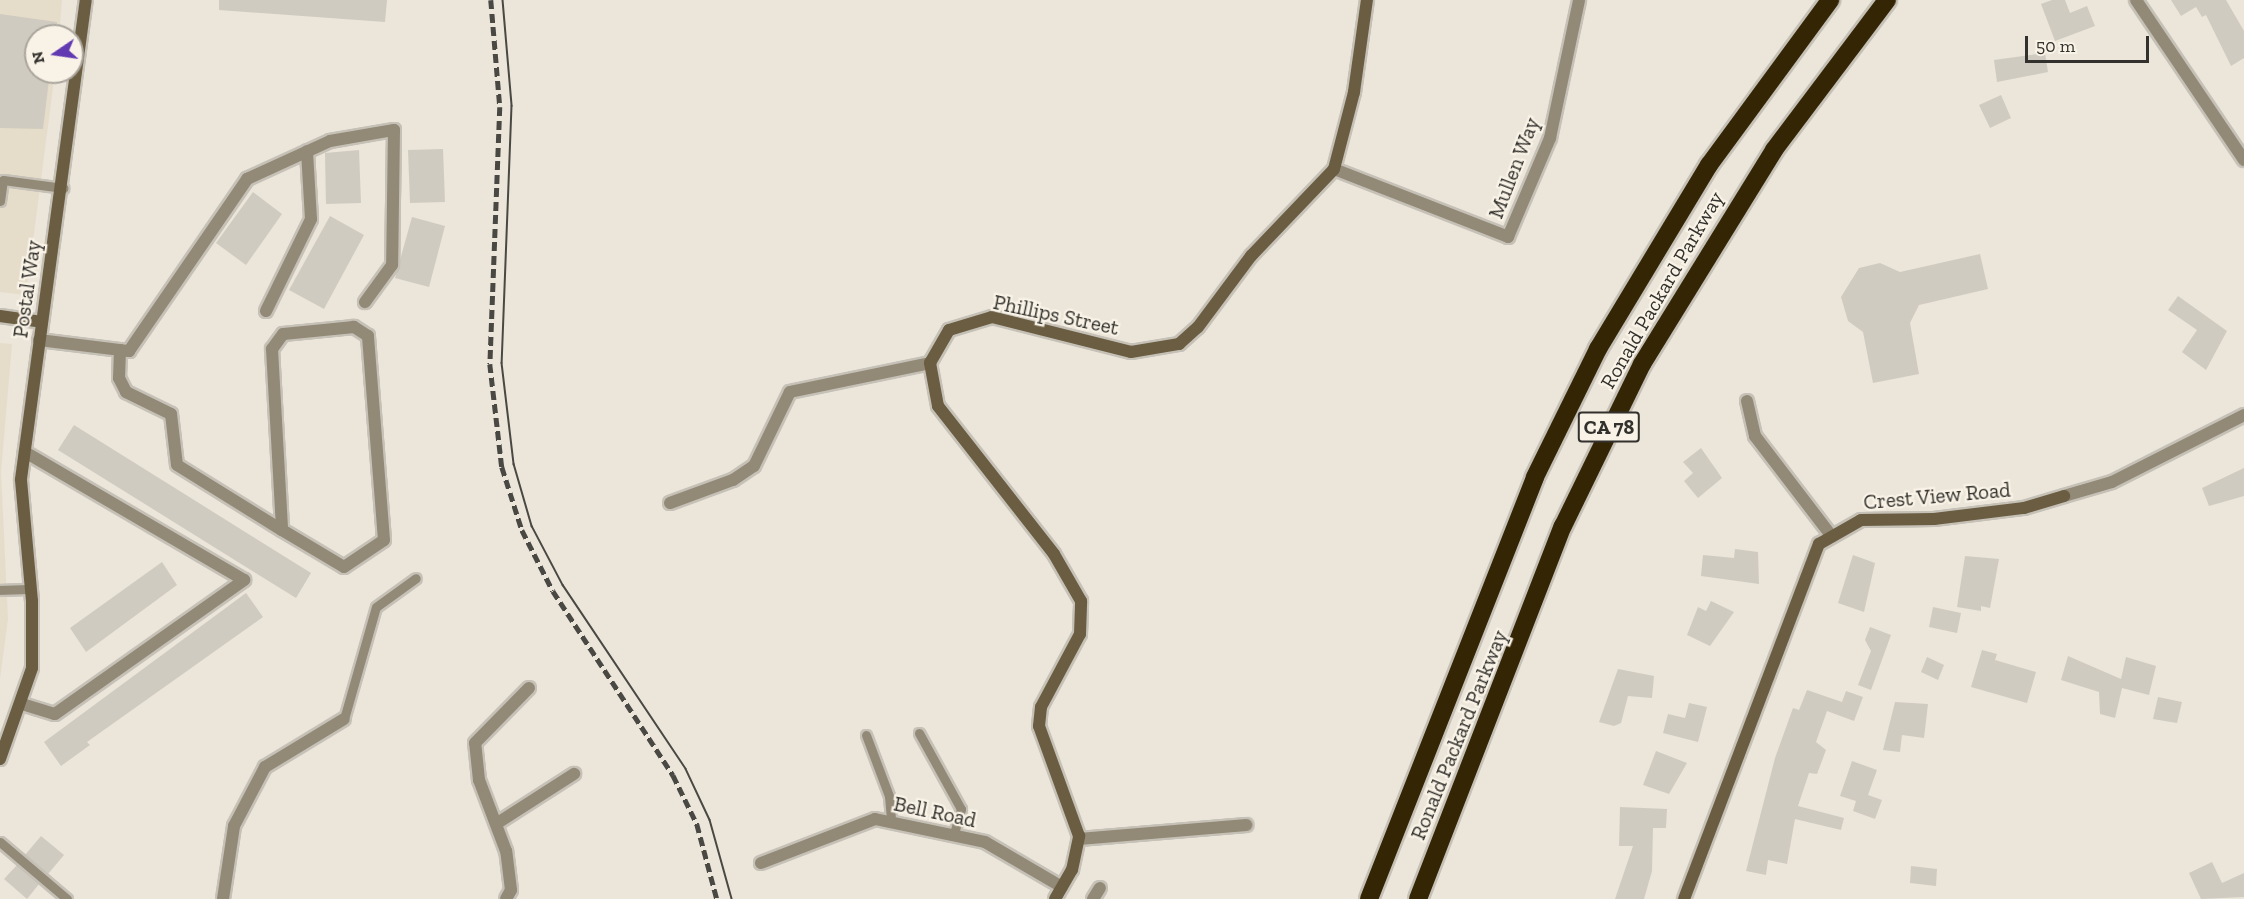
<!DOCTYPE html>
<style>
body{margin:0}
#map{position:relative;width:2244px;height:899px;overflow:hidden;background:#ebe5da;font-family:"Zilla Slab",serif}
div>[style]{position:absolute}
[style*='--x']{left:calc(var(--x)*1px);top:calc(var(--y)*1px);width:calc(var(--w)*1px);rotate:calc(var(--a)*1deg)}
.built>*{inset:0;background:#e6dcca}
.building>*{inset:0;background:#d0cbc0}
.roads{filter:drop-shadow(2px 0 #c6c1b7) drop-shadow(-2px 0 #c6c1b7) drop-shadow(0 2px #c6c1b7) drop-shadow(0 -2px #c6c1b7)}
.lane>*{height:9px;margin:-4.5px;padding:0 4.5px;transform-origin:4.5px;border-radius:4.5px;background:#928977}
.street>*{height:12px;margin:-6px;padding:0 6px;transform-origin:6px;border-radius:6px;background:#928977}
.secondary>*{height:12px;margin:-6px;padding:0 6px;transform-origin:6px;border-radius:6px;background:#6b5d42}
.highway>*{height:18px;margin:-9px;padding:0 9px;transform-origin:9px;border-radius:9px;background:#342505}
.tram>*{height:1.5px;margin:-0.75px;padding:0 0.75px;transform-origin:0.75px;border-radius:0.75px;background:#4a4843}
.rail>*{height:4.5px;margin-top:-2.25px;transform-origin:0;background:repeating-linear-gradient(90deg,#4a4843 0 9px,transparent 0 13.5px)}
span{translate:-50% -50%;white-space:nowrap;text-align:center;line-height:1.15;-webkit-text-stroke:4.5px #f9f3e7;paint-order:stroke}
.shield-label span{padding:2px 4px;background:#f9f3e7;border:2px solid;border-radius:4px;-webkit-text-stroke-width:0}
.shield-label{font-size:20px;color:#33312d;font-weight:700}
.street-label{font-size:21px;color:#33312d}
.north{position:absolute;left:24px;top:24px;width:60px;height:60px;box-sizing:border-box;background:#f9f3e7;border:2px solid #aaa59d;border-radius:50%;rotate:257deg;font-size:16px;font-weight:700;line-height:24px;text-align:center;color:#33312d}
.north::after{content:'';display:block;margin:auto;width:21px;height:27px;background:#613ab2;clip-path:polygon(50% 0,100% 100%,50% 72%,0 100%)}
.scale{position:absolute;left:2025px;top:36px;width:124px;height:27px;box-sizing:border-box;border:3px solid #33312d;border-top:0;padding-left:8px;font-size:18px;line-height:21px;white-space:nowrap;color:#33312d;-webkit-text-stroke:4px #f9f3e7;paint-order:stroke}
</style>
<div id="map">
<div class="built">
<div style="clip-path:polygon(0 0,62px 0,59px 36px,36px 36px,36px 72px,55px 72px,26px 295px,0 292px)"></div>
<div style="clip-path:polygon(0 343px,12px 344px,1px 472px,8px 619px,0 679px)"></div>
</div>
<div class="building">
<div style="clip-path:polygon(219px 0,387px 0,385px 22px,219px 10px)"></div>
<div style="clip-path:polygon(2052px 0,2065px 0,2070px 13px,2087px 6px,2095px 26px,2055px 41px,2041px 4px)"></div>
<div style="clip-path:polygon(2171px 0,2226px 0,2244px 31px,2244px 58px,2231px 66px,2206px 15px,2202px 17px,2196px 7px,2181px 16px)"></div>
<div style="clip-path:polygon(0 14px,57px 22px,55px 36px,36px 36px,36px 72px,50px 72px,43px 129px,0 128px)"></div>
<div style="clip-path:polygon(2045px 53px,2048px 72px,1997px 82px,1994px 60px)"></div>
<div style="clip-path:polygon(2001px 95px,2011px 118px,1990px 128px,1979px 105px)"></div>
<div style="clip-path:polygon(443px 149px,445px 202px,410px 203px,408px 150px)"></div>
<div style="clip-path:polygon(359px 150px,361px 203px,326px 204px,325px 153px)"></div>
<div style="clip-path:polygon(253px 192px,282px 214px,246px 265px,216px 243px)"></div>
<div style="clip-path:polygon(330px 216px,364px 235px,324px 309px,289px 290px)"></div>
<div style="clip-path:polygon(412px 217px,445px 226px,429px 287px,395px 278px)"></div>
<div style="clip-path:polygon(1980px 254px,1988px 289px,1919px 305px,1910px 323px,1919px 374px,1873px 383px,1863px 332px,1848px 321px,1841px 297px,1859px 268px,1880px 263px,1900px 272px)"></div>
<div style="clip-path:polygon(2178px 296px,2227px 331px,2206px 370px,2182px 352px,2197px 330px,2168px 310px)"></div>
<div style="clip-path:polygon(74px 425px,311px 573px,296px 598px,58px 450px)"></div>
<div style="clip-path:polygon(1701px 448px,1722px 478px,1698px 498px,1684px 481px,1693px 473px,1683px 462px)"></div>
<div style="clip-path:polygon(2244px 468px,2244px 496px,2209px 506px,2202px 488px)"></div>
<div style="clip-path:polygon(1735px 549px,1758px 552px,1759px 584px,1701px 576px,1703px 555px,1734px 558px)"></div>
<div style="clip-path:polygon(1853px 555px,1875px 563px,1864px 612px,1838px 603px)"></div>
<div style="clip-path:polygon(1965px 556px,1999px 559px,1990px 608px,1981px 606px,1981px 611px,1957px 607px)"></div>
<div style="clip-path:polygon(162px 562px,177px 585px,86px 652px,70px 628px)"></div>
<div style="clip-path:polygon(246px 593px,263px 617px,87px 742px,90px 745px,61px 766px,44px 742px)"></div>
<div style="clip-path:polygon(1711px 601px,1734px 612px,1710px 646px,1687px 635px,1698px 607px,1706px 611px)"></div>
<div style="clip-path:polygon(1933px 607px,1961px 613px,1957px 633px,1929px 627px)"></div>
<div style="clip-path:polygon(1870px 627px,1891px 635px,1871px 690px,1858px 685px,1871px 651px,1865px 640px)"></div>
<div style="clip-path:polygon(1982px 650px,1997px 654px,1995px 660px,2036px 672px,2027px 703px,1971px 687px)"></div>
<div style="clip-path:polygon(2068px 656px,2121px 679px,2126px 657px,2156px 666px,2149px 695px,2122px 688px,2115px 718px,2100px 714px,2099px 692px,2061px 680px)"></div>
<div style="clip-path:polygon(1927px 657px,1944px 665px,1938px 680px,1921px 672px)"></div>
<div style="clip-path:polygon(1618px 669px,1654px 676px,1652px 698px,1628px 696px,1621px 723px,1614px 726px,1599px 722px)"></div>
<div style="clip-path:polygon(1807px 690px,1842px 702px,1846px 691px,1863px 697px,1854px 721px,1827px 711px,1816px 742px,1826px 750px,1817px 774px,1809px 773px,1798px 806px,1844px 818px,1841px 830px,1795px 819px,1787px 864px,1768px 860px,1766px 875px,1746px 871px,1775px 758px,1793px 708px,1799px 710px)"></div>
<div style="clip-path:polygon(2158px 697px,2182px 702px,2177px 723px,2153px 719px)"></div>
<div style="clip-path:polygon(1895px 702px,1928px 704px,1924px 738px,1902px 735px,1900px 752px,1883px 750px)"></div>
<div style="clip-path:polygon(1689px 703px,1707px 707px,1698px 742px,1663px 733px,1668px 714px,1685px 718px)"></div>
<div style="clip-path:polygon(1656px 751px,1687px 763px,1669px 794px,1643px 785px)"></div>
<div style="clip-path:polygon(1852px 761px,1877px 770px,1868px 795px,1882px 800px,1875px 819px,1853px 811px,1856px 801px,1840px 796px)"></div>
<div style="clip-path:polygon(1620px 807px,1667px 809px,1666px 828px,1653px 828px,1652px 871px,1644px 899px,1615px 899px,1633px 846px,1619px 846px)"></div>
<div style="clip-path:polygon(41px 836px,64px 855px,48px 874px,25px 855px)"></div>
<div style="clip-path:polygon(2212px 862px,2222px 883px,2244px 873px,2244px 897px,2201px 899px,2189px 873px)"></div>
<div style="clip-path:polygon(17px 865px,39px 884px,27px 899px,4px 879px)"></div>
<div style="clip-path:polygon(1911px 866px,1937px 869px,1936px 886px,1910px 883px)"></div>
</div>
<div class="roads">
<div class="lane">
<div style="--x:0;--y:201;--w:21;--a:-82"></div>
<div style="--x:3;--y:180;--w:61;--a:7.6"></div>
<div style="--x:0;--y:590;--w:31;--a:-2"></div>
<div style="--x:344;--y:719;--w:116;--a:-74.1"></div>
<div style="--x:376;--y:607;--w:49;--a:-35.9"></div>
<div style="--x:919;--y:733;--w:87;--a:61.1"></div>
<div style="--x:961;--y:809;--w:26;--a:106"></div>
<div style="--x:866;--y:735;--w:65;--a:69.3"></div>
<div style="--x:889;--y:796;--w:25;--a:85"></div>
<div style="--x:0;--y:842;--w:88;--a:40.4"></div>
</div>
<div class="street">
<div style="--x:2136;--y:0;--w:193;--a:56"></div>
<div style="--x:1334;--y:169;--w:187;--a:21.3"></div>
<div style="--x:1508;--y:237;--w:108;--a:-67"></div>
<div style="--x:1550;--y:138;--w:141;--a:-78.1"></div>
<div style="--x:266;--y:311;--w:102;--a:-63.9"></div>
<div style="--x:311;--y:219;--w:68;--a:-93.4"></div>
<div style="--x:39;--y:340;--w:91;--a:7"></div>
<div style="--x:129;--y:351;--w:209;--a:-55.5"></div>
<div style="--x:247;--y:179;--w:91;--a:-24.6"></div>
<div style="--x:330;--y:141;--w:65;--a:-9.8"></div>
<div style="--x:394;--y:130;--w:135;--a:90.8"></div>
<div style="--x:392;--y:265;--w:46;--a:126.1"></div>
<div style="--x:120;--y:350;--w:28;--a:92"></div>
<div style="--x:119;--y:378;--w:16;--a:63"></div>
<div style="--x:126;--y:392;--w:50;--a:26.1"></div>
<div style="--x:171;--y:414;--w:51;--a:83.3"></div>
<div style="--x:177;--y:465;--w:123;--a:31.8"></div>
<div style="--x:282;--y:530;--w:72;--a:30.8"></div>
<div style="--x:344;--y:567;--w:48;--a:-34"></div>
<div style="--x:384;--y:540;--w:205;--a:-94.5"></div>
<div style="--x:368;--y:336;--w:17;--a:-147"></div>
<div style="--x:354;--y:327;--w:71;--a:174.4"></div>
<div style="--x:283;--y:334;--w:19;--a:126"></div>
<div style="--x:272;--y:349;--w:181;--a:86.8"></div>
<div style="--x:1747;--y:401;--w:36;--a:77"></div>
<div style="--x:1755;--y:436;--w:123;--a:52.6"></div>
<div style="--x:2064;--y:496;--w:50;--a:-16.3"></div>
<div style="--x:2112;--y:482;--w:148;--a:-26.9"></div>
<div style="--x:670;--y:503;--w:67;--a:-20.1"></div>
<div style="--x:733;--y:480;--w:25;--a:-34"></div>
<div style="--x:754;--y:466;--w:82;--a:-64.1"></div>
<div style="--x:790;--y:392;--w:143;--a:-11.7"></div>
<div style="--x:22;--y:704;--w:34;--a:17"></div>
<div style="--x:55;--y:714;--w:232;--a:-35.3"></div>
<div style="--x:244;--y:580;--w:254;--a:-149.7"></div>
<div style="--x:496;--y:824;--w:93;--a:-32.7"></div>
<div style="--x:1079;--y:839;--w:168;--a:-4.8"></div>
<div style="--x:761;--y:863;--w:122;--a:-21.1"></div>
<div style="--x:875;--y:819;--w:112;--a:11.8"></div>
<div style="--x:985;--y:842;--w:89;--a:30.3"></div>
<div style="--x:223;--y:899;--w:74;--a:-81.4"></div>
<div style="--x:234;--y:826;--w:67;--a:-62.3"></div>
<div style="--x:265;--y:767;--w:92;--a:-31.3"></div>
<div style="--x:506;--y:899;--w:10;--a:-61"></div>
<div style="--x:511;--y:890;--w:39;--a:-97"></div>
<div style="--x:506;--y:851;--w:76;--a:-110.8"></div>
<div style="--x:479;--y:780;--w:37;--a:-96"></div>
<div style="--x:475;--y:743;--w:77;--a:-45.5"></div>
<div style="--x:1093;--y:899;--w:13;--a:-58"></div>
</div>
<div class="secondary">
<div style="--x:0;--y:316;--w:42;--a:8.1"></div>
<div style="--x:0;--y:759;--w:96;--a:-70.6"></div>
<div style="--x:32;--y:668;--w:67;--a:-90"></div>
<div style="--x:32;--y:601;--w:122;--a:-95.2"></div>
<div style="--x:21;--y:479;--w:483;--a:-82.3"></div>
<div style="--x:1055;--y:899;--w:34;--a:-60"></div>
<div style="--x:1072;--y:870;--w:35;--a:-78"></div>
<div style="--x:1079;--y:836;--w:117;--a:-110"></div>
<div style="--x:1039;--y:726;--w:19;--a:-84"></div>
<div style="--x:1041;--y:707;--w:83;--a:-61.9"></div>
<div style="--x:1080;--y:634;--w:33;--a:-88"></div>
<div style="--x:1081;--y:601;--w:54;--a:-119.9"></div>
<div style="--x:1054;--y:554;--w:188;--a:-128.1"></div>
<div style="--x:938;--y:406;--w:44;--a:-100.5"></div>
<div style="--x:930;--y:363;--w:38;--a:-60"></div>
<div style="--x:949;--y:330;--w:45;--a:-16.8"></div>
<div style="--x:992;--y:317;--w:143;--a:14.1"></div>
<div style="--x:1131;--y:352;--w:49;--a:-9.5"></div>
<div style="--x:1179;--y:344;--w:25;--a:-42"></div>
<div style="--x:1198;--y:327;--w:89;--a:-53.3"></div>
<div style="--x:1251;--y:256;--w:120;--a:-46.3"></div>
<div style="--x:1334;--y:169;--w:80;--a:-75.4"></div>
<div style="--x:1354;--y:92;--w:93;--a:-82"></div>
<div style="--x:1684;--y:899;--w:380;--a:-69.2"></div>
<div style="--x:1819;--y:544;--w:48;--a:-29.7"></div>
<div style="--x:1861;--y:520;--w:73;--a:-0.8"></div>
<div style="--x:1934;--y:519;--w:91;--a:-7"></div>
<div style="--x:2024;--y:508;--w:42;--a:-16.7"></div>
</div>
<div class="highway">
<div style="--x:1369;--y:899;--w:453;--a:-68.5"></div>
<div style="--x:1535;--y:477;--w:143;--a:-63.8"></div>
<div style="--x:1598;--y:349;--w:215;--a:-58.9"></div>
<div style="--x:1709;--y:165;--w:205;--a:-53.7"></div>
<div style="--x:1418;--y:899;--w:400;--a:-68.8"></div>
<div style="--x:1563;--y:526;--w:180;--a:-64"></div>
<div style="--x:1642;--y:364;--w:251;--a:-58.3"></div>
<div style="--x:1774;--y:150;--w:188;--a:-53"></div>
</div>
</div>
<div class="tram">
<div style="--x:503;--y:0;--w:106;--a:85.1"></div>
<div style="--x:512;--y:106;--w:257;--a:92.2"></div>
<div style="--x:502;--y:363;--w:102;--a:83.2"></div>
<div style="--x:514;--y:464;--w:65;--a:73.8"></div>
<div style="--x:532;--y:526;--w:67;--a:62.3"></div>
<div style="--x:563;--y:585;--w:221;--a:56.2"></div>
<div style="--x:686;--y:769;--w:56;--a:64.8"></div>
<div style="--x:710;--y:820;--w:82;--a:74.4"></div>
</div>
<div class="rail">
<div style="--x:491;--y:0;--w:107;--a:85.2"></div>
<div style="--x:500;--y:107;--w:257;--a:92.2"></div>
<div style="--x:490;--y:364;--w:104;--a:83.4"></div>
<div style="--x:502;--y:467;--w:66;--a:72.4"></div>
<div style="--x:522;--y:530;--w:68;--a:63.1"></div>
<div style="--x:553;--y:591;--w:220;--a:56.9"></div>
<div style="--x:673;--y:775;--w:55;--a:63.9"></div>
<div style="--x:697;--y:824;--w:78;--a:75.1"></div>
</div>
<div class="shield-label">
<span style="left:1609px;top:427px">CA 78</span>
</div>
<div class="street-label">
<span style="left:1514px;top:168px;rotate:-69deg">Mullen Way</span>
<span style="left:27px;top:289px;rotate:-82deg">Postal Way</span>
<span style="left:1662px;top:290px;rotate:-60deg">Ronald Packard Parkway</span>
<span style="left:1056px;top:315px;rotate:12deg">Phillips Street</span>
<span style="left:1937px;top:496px;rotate:-5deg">Crest View Road</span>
<span style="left:1459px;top:735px;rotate:-68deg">Ronald Packard Parkway</span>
<span style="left:935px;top:812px;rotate:12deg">Bell Road</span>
</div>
<div class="north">N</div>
<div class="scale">50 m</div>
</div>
